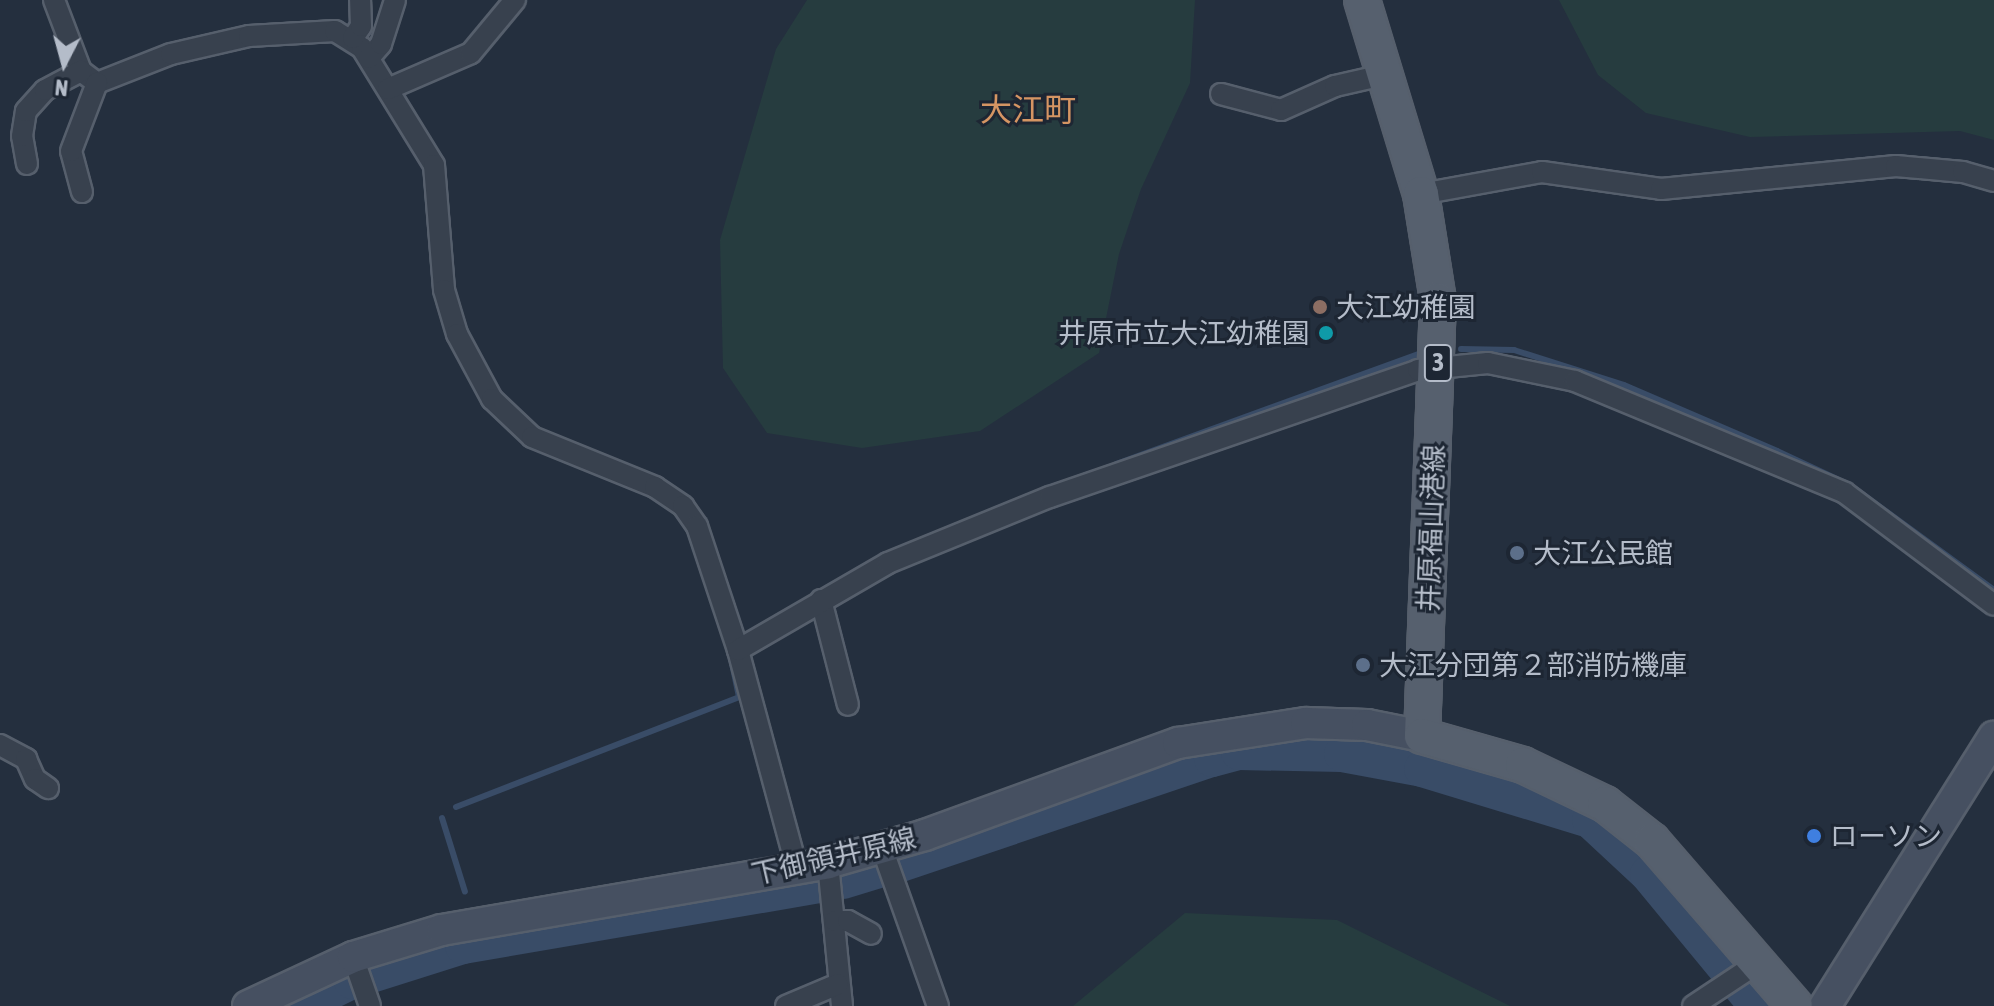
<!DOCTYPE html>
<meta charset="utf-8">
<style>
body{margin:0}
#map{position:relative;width:1994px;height:1006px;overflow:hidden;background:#242f3e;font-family:"Asap Condensed","Noto Sans JP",sans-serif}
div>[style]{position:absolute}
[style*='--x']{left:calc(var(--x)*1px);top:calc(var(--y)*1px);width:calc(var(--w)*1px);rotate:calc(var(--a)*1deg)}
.green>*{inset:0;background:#263c3f}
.stream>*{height:6px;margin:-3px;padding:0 3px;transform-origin:3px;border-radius:3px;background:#394c67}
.river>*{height:36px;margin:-18px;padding:0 18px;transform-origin:18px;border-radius:18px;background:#394c67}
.roads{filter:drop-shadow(2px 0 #565f6c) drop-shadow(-2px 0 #565f6c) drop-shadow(0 2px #565f6c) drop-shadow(0 -2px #565f6c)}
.street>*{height:20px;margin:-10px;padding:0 10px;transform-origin:10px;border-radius:10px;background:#38414e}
.secondary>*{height:30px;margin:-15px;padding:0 15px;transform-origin:15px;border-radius:15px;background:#465061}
.primary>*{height:34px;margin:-17px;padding:0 17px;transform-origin:17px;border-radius:17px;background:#56606e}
.dots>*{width:22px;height:22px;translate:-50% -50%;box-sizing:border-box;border:4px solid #1d2633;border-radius:50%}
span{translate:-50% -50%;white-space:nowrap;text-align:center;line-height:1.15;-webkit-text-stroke:6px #1d2633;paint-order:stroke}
.shield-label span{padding:2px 6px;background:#1d2633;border:2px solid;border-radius:6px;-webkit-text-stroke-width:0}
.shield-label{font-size:26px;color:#b4bcc9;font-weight:700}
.poi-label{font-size:28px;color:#b4bcc9}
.left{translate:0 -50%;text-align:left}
.right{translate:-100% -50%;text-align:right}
.street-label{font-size:28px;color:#b4bcc9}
.quarter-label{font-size:32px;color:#d59563}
.north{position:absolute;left:24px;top:24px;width:80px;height:80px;-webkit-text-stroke:6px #1d2633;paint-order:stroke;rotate:186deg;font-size:22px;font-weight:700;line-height:32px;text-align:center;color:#b4bcc9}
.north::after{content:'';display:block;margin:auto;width:28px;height:36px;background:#b4bcc9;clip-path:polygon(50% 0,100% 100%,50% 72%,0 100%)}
</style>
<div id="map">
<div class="green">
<div style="clip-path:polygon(807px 0,1195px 0,1190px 83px,1141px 189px,1119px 254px,1099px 353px,980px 431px,862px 448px,767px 433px,723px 368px,720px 240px,776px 49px)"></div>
<div style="clip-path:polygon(1559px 0,1994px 0,1994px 140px,1960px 131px,1750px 137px,1646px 113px,1598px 75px)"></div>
<div style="clip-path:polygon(1185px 913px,1337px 920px,1510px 1006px,1073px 1006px)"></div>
</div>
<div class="stream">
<div style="--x:1461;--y:349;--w:53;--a:1.1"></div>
<div style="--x:1514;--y:350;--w:115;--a:17.7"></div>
<div style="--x:1624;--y:385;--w:167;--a:23.3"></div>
<div style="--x:1777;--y:451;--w:81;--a:25"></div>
<div style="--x:1850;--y:485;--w:178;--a:36.1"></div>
<div style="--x:1116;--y:464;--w:321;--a:-20"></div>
<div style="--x:456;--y:807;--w:304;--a:-21.2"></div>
<div style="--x:739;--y:697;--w:54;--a:-101.7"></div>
<div style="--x:442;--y:818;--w:77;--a:72.7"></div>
</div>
<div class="river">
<div style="--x:898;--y:865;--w:331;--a:-18.7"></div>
<div style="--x:1212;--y:759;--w:28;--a:-15"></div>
<div style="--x:1239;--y:752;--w:103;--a:1.1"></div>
<div style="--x:1342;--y:754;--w:81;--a:10.6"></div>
<div style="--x:1422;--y:769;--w:176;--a:16.9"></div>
<div style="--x:1590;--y:820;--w:79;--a:43"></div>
<div style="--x:1648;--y:874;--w:171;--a:50.5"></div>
<div style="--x:843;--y:881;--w:41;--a:-17.1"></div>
<div style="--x:301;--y:1006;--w:57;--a:-26.1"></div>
<div style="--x:352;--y:981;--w:116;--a:-17.5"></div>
<div style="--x:463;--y:946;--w:366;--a:-9.7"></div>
</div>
<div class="roads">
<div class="street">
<div style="--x:54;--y:0;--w:76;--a:69.2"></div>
<div style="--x:81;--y:71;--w:20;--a:37"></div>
<div style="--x:97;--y:83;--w:79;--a:-21.4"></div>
<div style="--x:171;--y:54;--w:80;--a:-13"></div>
<div style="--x:249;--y:36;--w:86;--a:-3.3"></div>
<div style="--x:335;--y:31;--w:32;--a:32"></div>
<div style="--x:362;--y:48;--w:137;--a:58.4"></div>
<div style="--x:434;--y:165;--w:125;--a:85.4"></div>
<div style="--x:444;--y:290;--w:46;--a:73.5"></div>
<div style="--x:457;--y:334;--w:74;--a:61.7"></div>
<div style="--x:492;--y:399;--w:55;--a:43.5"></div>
<div style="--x:532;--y:437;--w:133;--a:22.1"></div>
<div style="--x:655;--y:487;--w:34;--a:34"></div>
<div style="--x:683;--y:506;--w:24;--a:55"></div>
<div style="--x:697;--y:526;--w:131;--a:71.7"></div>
<div style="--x:738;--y:650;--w:227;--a:74.9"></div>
<div style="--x:353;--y:38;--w:14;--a:-56"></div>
<div style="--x:361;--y:26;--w:26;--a:-92"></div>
<div style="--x:369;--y:58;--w:18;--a:-49"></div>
<div style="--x:381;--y:44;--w:46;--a:-72.3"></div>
<div style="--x:388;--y:89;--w:90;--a:-23.4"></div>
<div style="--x:471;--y:53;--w:69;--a:-50.3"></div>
<div style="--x:1221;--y:94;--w:62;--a:14.9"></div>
<div style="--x:1281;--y:110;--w:59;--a:-24"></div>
<div style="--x:1335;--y:86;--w:54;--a:-12.8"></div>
<div style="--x:27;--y:164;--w:28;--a:-100"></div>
<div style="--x:22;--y:136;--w:25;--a:-81"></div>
<div style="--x:26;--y:111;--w:28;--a:-48"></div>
<div style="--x:45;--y:90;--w:41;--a:-27.8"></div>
<div style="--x:82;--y:192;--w:42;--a:-105"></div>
<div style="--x:71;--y:151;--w:73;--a:-69.1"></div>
<div style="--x:1421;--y:194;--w:123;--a:-10.3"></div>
<div style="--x:1542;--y:172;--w:120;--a:8.1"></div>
<div style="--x:1661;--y:189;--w:236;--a:-5.6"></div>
<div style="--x:1896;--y:166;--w:67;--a:5.1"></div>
<div style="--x:1963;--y:172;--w:32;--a:16"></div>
<div style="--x:821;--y:600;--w:108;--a:75.6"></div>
<div style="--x:738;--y:650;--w:173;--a:-30.1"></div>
<div style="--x:888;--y:563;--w:175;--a:-22.2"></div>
<div style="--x:1050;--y:497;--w:389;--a:-19"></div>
<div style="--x:1418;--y:370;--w:70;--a:-5.7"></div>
<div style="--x:1488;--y:363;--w:89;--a:11.7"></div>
<div style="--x:1575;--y:381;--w:292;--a:22.5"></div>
<div style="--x:1845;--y:493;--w:186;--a:36.9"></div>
<div style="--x:0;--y:745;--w:30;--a:28"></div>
<div style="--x:26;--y:759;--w:22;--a:66"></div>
<div style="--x:35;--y:779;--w:16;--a:35"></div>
<div style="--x:882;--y:848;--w:168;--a:70.5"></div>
<div style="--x:828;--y:863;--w:144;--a:84.4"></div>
<div style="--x:835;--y:921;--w:13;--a:0"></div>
<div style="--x:848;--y:921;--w:26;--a:29"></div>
<div style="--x:353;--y:957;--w:52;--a:70.9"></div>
<div style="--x:786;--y:1006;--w:56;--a:-22.9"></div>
<div style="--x:1693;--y:1006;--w:78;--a:-33.5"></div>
</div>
<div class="secondary">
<div style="--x:248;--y:1006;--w:116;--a:-25"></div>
<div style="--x:353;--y:957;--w:93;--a:-16.9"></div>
<div style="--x:442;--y:930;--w:392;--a:-9.8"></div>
<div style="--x:828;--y:863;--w:101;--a:-16.1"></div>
<div style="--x:925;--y:835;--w:269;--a:-20"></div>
<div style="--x:1178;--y:743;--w:130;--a:-8.9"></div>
<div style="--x:1306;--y:723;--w:61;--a:1.9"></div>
<div style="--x:1367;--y:725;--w:56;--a:11.3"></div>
<div style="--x:1825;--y:1006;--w:318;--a:-57.9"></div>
</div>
<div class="primary">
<div style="--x:1362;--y:0;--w:203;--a:73.1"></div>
<div style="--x:1421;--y:194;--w:107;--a:80.9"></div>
<div style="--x:1438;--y:300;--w:436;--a:92.1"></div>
<div style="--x:1422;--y:736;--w:105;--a:16"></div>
<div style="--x:1523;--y:765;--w:91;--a:25.4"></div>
<div style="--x:1605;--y:804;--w:60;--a:38.2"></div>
<div style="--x:1652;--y:841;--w:218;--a:49.1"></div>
</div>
</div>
<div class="dots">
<div style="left:1320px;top:307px;background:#8d6e63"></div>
<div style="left:1326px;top:333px;background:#0f9aa8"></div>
<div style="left:1517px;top:553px;background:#5c6f8a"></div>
<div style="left:1363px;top:665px;background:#5c6f8a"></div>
<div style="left:1814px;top:836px;background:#3f7fe0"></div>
</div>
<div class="shield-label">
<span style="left:1438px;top:363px">3</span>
</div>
<div class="poi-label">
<span class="left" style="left:1336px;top:307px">大江幼稚園</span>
<span class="right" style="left:1310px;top:333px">井原市立大江幼稚園</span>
<span class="left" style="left:1533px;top:553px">大江公民館</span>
<span class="left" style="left:1379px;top:665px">大江分団第２部消防機庫</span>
<span class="left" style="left:1830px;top:836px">ローソン</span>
</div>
<div class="street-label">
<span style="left:1431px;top:528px;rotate:-88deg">井原福山港線</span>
<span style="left:834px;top:856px;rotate:-13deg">下御領井原線</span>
</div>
<div class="quarter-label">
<span style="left:1028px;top:110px">大江町</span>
</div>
<div class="north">N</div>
</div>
